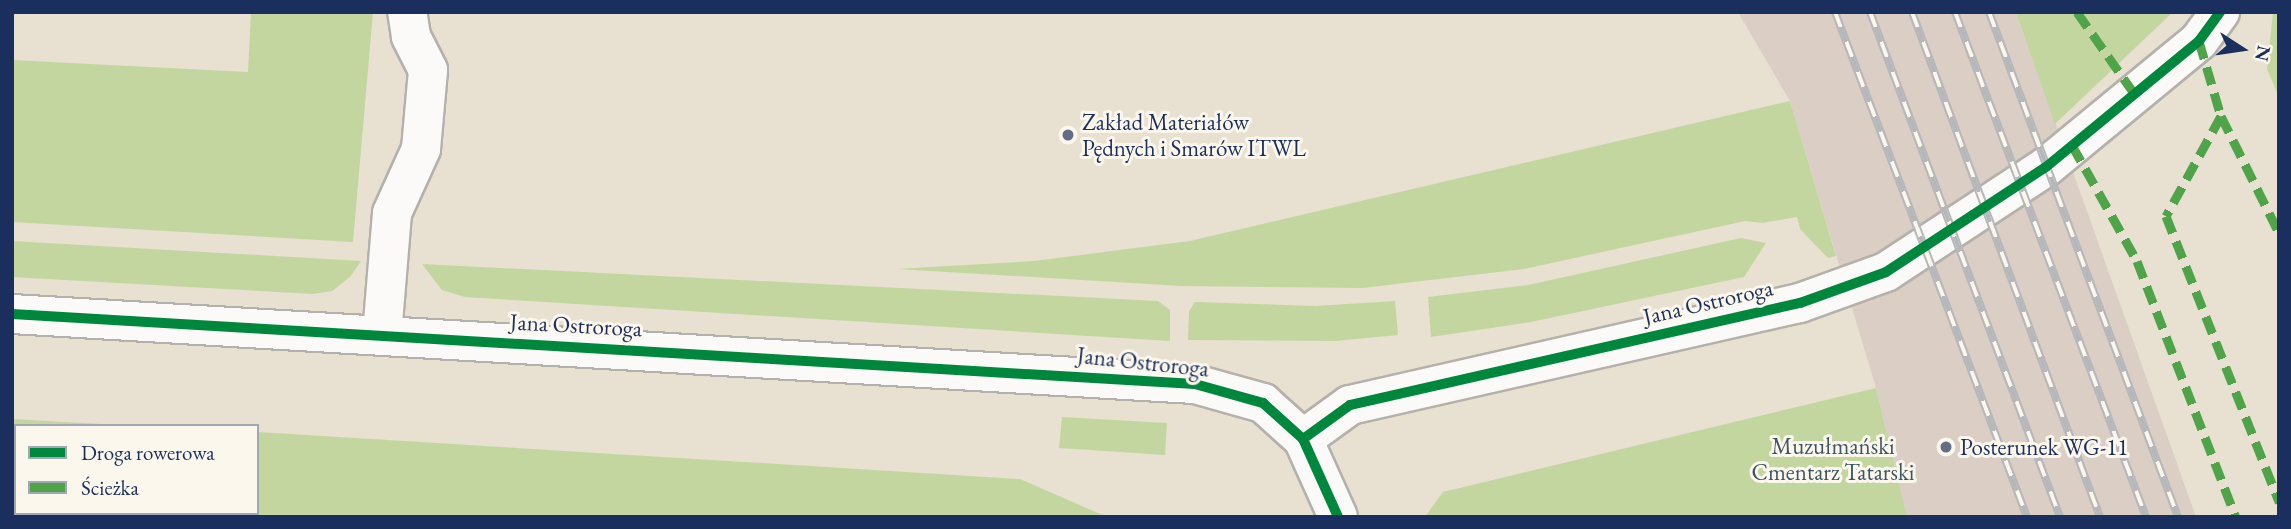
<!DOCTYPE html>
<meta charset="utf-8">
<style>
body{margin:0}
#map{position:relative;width:2291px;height:529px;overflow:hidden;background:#e8e0d1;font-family:"EB Garamond",serif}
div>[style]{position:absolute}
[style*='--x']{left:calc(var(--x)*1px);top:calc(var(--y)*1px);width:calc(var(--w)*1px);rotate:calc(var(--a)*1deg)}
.industrial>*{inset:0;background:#dacec5}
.green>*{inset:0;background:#c3d6a0}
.roads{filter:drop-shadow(2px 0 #b4b1ac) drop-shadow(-2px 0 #b4b1ac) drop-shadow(0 2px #b4b1ac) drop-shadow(0 -2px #b4b1ac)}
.minor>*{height:38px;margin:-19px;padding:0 19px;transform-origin:19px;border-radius:19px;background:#fcfaf8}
.rail>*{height:8px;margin-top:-4px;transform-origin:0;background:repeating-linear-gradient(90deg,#fbf7ec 0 16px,#b6b7ba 0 32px);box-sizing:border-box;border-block:2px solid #b6b7ba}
.quiet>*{height:9px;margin-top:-4.5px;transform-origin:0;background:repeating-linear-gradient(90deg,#4fa44a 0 18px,transparent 0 27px)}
.cycleway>*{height:10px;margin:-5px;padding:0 5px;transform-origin:5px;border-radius:5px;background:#00873e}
.dots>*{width:19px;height:19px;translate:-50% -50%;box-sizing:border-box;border:4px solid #fbf7ec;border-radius:50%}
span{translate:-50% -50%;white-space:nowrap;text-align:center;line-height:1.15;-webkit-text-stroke:6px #fbf7ec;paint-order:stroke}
.poi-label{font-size:23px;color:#1b2f5e}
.left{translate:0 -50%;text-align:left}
.street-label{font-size:23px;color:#1b2f5e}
.park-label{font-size:23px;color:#3d5664}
.frame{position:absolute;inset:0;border:14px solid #1b2f5e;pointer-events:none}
.legend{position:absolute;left:14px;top:424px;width:245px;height:91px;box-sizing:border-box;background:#fbf7ec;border:2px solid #a1a7b3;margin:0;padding:9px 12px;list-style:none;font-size:21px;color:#1b2f5e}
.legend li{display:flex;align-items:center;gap:14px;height:35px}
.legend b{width:35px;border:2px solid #a1a7b3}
.north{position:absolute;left:2207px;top:14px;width:70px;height:70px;-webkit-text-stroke:5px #fbf7ec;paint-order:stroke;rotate:102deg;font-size:19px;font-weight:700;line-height:28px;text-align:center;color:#1b2f5e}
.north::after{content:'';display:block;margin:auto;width:24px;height:32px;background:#1b2f5e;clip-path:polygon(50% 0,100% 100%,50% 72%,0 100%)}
</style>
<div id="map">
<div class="industrial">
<div style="clip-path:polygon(1738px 12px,2016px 12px,2196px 517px,1907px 517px,1876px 388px,1790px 101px)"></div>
</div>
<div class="green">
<div style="clip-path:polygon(251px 12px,373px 12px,353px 242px,12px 222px,12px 60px,248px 72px)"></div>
<div style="clip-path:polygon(2016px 12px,2173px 12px,2055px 124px)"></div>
<div style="clip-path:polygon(2273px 12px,2279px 12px,2279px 97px,2267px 69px)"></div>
<div style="clip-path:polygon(1790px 101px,1836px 256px,1828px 258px,1800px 229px,1797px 217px,1762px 223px,1745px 221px,1524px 269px,1362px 288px,1181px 286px,897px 269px,1034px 261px,1190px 241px)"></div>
<div style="clip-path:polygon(1741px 238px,1766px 243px,1744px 277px,1531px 322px,1431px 337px,1428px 297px,1528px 285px)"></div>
<div style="clip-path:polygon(12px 241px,361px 261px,350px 277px,332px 291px,313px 294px,12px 277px)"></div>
<div style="clip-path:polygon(422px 264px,1158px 301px,1170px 310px,1170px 341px,465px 297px,442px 290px)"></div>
<div style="clip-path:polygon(1395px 301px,1398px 335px,1335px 341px,1188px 340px,1189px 311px,1195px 302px,1316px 306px)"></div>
<div style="clip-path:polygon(1876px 388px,1907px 517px,1425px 517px,1443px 492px)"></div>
<div style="clip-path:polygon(1062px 417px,1167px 423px,1165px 455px,1059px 448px)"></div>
<div style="clip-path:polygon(12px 419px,136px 426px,16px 426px,16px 513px,257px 513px,257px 432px,1020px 479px,1107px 517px,12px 517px)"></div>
</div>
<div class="roads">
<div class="minor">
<div style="--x:12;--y:314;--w:1185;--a:3.39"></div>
<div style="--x:1195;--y:384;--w:71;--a:15.6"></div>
<div style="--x:1263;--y:403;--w:54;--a:42"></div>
<div style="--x:1303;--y:439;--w:85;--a:65.8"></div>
<div style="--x:382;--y:335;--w:122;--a:-85.3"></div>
<div style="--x:392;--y:213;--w:70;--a:-65.6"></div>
<div style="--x:421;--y:149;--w:79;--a:-84.9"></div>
<div style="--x:428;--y:70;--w:38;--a:-117"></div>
<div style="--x:411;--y:36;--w:24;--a:-99"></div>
<div style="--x:1303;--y:439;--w:58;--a:-35.9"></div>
<div style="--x:1350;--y:405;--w:461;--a:-12.8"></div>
<div style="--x:1800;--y:303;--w:91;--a:-19.8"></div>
<div style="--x:1886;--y:272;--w:191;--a:-33.3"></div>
<div style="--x:2046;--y:167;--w:198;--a:-39.5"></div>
<div style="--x:2199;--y:41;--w:36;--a:-54"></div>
</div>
</div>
<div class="rail">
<div style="--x:1835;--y:12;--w:540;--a:69.18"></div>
<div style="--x:1870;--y:12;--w:540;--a:69.38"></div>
<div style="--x:1912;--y:12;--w:539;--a:69.58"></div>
<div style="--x:1955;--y:12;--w:540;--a:69.28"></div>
<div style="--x:1989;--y:12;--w:539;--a:69.48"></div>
</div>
<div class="quiet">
<div style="--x:2077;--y:12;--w:99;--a:54.9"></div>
<div style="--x:2199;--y:41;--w:78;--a:73.7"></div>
<div style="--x:2221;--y:116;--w:114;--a:118.8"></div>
<div style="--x:2166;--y:216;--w:308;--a:68.4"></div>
<div style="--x:2221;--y:116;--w:131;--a:63.6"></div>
<div style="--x:2072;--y:145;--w:133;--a:60.7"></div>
<div style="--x:2137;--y:261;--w:274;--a:68.9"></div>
</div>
<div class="cycleway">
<div style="--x:12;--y:314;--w:1185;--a:3.39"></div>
<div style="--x:1195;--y:384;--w:71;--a:15.6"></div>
<div style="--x:1263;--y:403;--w:54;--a:42"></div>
<div style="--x:1303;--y:439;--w:85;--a:65.8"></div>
<div style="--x:1303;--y:439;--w:58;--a:-35.9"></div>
<div style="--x:1350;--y:405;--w:461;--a:-12.8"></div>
<div style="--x:1800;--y:303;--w:91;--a:-19.8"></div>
<div style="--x:1886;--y:272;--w:191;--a:-33.3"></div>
<div style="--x:2046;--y:167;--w:198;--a:-39.5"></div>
<div style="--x:2199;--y:41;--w:36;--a:-54"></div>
</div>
<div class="dots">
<div style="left:1068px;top:135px;background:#636d86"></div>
<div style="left:1946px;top:447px;background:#636d86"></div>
</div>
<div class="poi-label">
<span class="left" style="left:1082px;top:135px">Zakład Materiałów<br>Pędnych i Smarów ITWL</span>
<span class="left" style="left:1960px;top:447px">Posterunek WG-11</span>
</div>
<div class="street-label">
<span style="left:1708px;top:302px;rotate:-13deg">Jana Ostroroga</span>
<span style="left:576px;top:325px;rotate:3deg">Jana Ostroroga</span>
<span style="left:1143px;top:362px;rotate:6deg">Jana Ostroroga</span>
</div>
<div class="park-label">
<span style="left:1833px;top:459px">Muzułmański<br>Cmentarz Tatarski</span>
</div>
<div class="frame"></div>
<ul class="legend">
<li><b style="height:9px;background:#00873e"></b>Droga rowerowa</li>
<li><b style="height:9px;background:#4fa44a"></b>Ścieżka</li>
</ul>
<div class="north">N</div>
</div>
